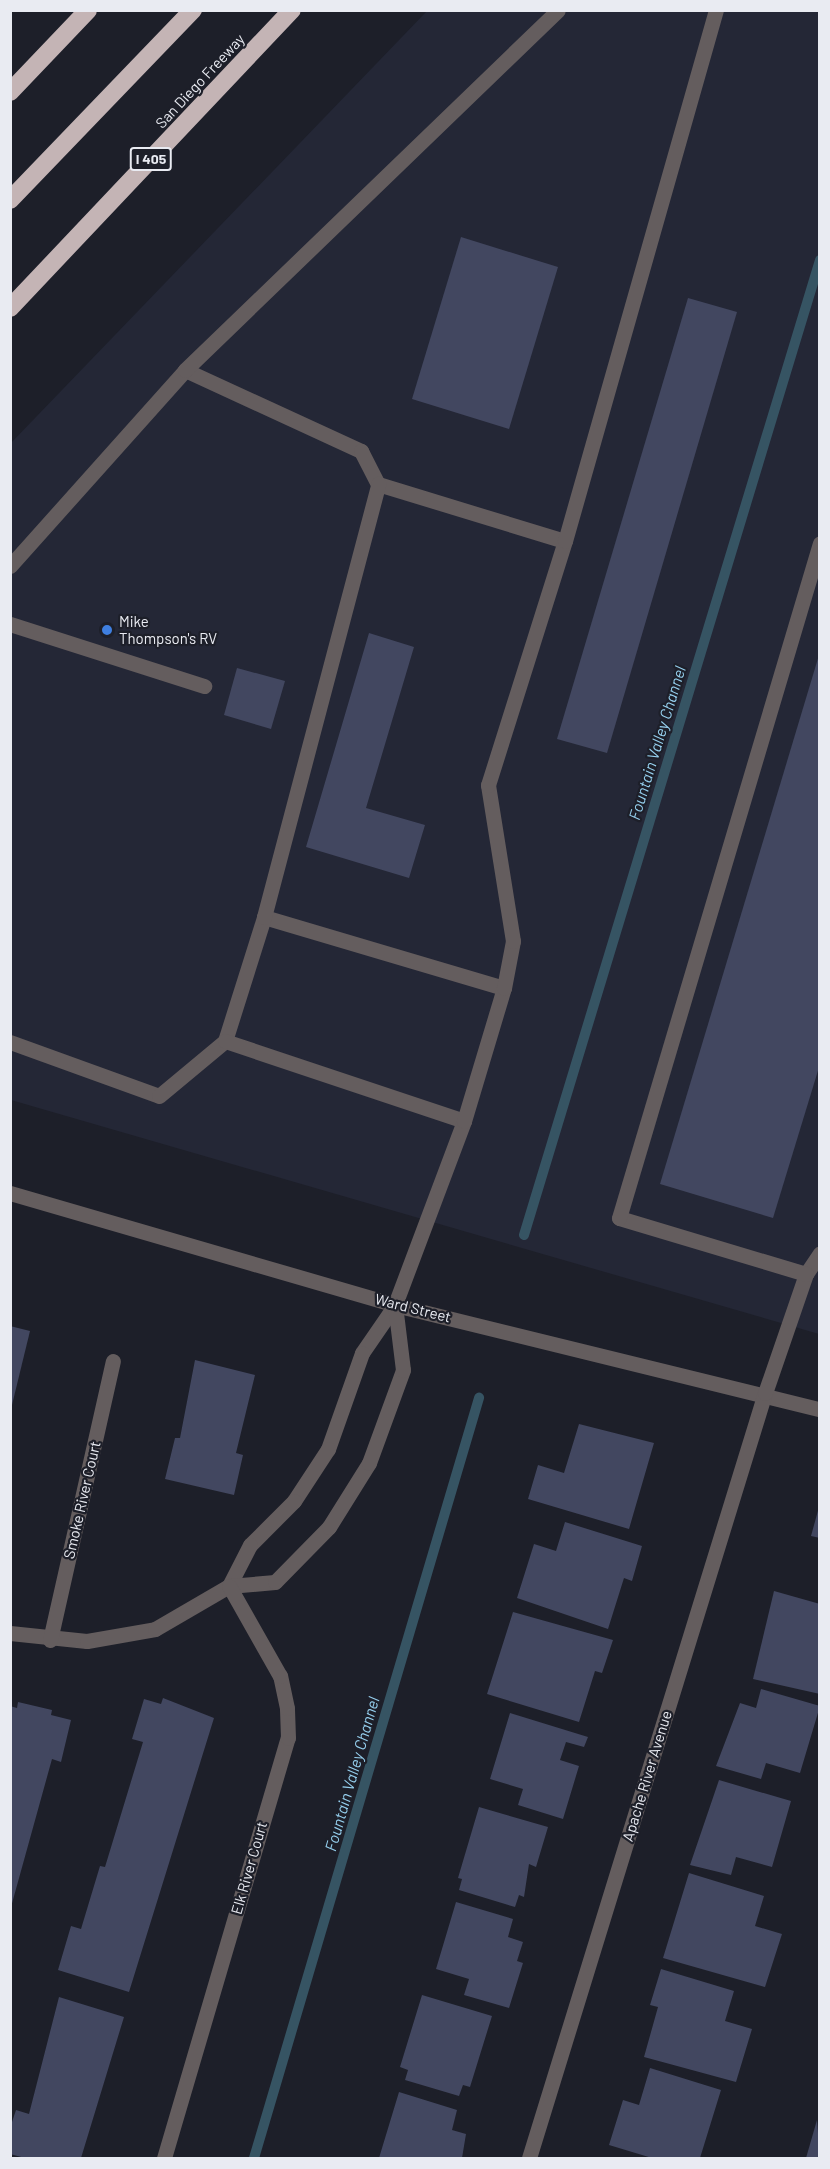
<!DOCTYPE html>
<style>
body{margin:0}
#map{position:relative;width:830px;height:2169px;overflow:hidden;background:#1d1f29;font-family:Barlow,sans-serif}
div>[style]{position:absolute}
[style*='--x']{left:calc(var(--x)*1px);top:calc(var(--y)*1px);width:calc(var(--w)*1px);rotate:calc(var(--a)*1deg)}
.built>*{inset:0;background:#242736}
.stream>*{height:10px;margin:-5px;padding:0 5px;transform-origin:5px;border-radius:5px;background:#365463}
.building>*{inset:0;background:#424760}
.minor>*{height:15px;margin:-7.5px;padding:0 7.5px;transform-origin:7.5px;border-radius:7.5px;background:#645d5e}
.highway>*{height:18px;margin:-9px;padding:0 9px;transform-origin:9px;border-radius:9px;background:#c4b4b5}
.dots>*{width:16px;height:16px;translate:-50% -50%;box-sizing:border-box;border:3px solid #1d1f29;border-radius:50%}
span{translate:-50% -50%;white-space:nowrap;text-align:center;line-height:1.15;-webkit-text-stroke:4.5px #1d1f29;paint-order:stroke}
.shield-label span{padding:2px 4px;background:#1d1f29;border:2px solid;border-radius:4px;-webkit-text-stroke-width:0}
.shield-label{font-size:14px;color:#e9ebf2;font-weight:700}
.street-label{font-size:15px;color:#e9ebf2}
.poi-label{font-size:15px;color:#e9ebf2}
.left{translate:0 -50%;text-align:left}
.water-label{font-size:16px;color:#96d0ef;font-style:italic}
.frame{position:absolute;inset:0;border:12px solid #e9ebf2;pointer-events:none}
</style>
<div id="map">
<div class="built">
<div style="clip-path:polygon(427px 11px,819px 11px,819px 1334px,11px 1100px,10px 444px)"></div>
</div>
<div class="stream">
<div style="--x:524;--y:1235;--w:1019;--a:-73.11"></div>
<div style="--x:254;--y:2158;--w:793;--a:-73.51"></div>
</div>
<div class="building">
<div style="clip-path:polygon(461px 237px,558px 267px,509px 429px,412px 399px)"></div>
<div style="clip-path:polygon(688px 298px,737px 312px,607px 753px,557px 739px)"></div>
<div style="clip-path:polygon(369px 633px,414px 647px,366px 808px,425px 825px,409px 878px,306px 847px)"></div>
<div style="clip-path:polygon(819px 655px,820px 1064px,773px 1218px,660px 1184px)"></div>
<div style="clip-path:polygon(237px 668px,285px 681px,271px 729px,224px 715px)"></div>
<div style="clip-path:polygon(10px 1326px,30px 1331px,11px 1409px,10px 1409px)"></div>
<div style="clip-path:polygon(195px 1360px,255px 1375px,236px 1453px,243px 1455px,234px 1495px,165px 1479px,175px 1438px,180px 1438px)"></div>
<div style="clip-path:polygon(579px 1424px,654px 1443px,629px 1529px,528px 1499px,538px 1465px,564px 1473px)"></div>
<div style="clip-path:polygon(819px 1507px,820px 1507px,820px 1538px,811px 1536px)"></div>
<div style="clip-path:polygon(565px 1522px,642px 1546px,632px 1581px,624px 1578px,608px 1629px,517px 1598px,534px 1544px,556px 1551px)"></div>
<div style="clip-path:polygon(774px 1591px,820px 1604px,820px 1694px,753px 1679px)"></div>
<div style="clip-path:polygon(513px 1612px,613px 1640px,602px 1673px,595px 1671px,579px 1722px,487px 1694px)"></div>
<div style="clip-path:polygon(761px 1689px,820px 1706px,800px 1773px,766px 1763px,761px 1779px,716px 1766px,740px 1703px,756px 1708px)"></div>
<div style="clip-path:polygon(163px 1698px,214px 1718px,129px 1992px,58px 1970px,71px 1926px,81px 1929px,100px 1866px,105px 1867px,143px 1742px,132px 1739px,144px 1699px,161px 1704px)"></div>
<div style="clip-path:polygon(18px 1702px,52px 1710px,51px 1715px,71px 1720px,61px 1762px,52px 1759px,11px 1907px,10px 1706px,17px 1708px)"></div>
<div style="clip-path:polygon(510px 1713px,588px 1737px,584px 1747px,566px 1742px,560px 1760px,579px 1766px,563px 1819px,518px 1805px,523px 1789px,490px 1779px)"></div>
<div style="clip-path:polygon(719px 1780px,791px 1801px,772px 1867px,736px 1857px,731px 1875px,690px 1865px)"></div>
<div style="clip-path:polygon(479px 1807px,548px 1827px,536px 1867px,529px 1864px,524px 1897px,519px 1895px,515px 1907px,459px 1890px,462px 1879px,458px 1878px)"></div>
<div style="clip-path:polygon(689px 1873px,764px 1896px,755px 1926px,782px 1934px,765px 1987px,663px 1958px)"></div>
<div style="clip-path:polygon(456px 1902px,513px 1919px,508px 1937px,523px 1942px,517px 1961px,523px 1963px,509px 2008px,464px 1995px,469px 1979px,436px 1969px)"></div>
<div style="clip-path:polygon(661px 1969px,734px 1991px,725px 2021px,752px 2029px,736px 2082px,644px 2057px,658px 2007px,650px 2005px)"></div>
<div style="clip-path:polygon(422px 1995px,492px 2016px,470px 2087px,463px 2085px,459px 2096px,405px 2080px,408px 2070px,400px 2067px)"></div>
<div style="clip-path:polygon(59px 1997px,124px 2017px,81px 2158px,25px 2158px,10px 2154px,10px 2128px,16px 2110px,29px 2114px)"></div>
<div style="clip-path:polygon(650px 2068px,721px 2090px,700px 2158px,652px 2158px,609px 2145px,623px 2100px,639px 2105px)"></div>
<div style="clip-path:polygon(399px 2092px,457px 2110px,452px 2130px,466px 2134px,462px 2158px,379px 2158px)"></div>
<div style="clip-path:polygon(817px 2120px,820px 2158px,806px 2158px)"></div>
</div>
<div class="minor">
<div style="--x:185;--y:370;--w:194;--a:24.7"></div>
<div style="--x:361;--y:451;--w:37;--a:63"></div>
<div style="--x:378;--y:484;--w:195;--a:17"></div>
<div style="--x:10;--y:566;--w:263;--a:-48.2"></div>
<div style="--x:185;--y:370;--w:518;--a:-43.98"></div>
<div style="--x:10;--y:624;--w:204;--a:17.7"></div>
<div style="--x:264;--y:917;--w:250;--a:16.5"></div>
<div style="--x:225;--y:1041;--w:130;--a:-72.5"></div>
<div style="--x:264;--y:917;--w:448;--a:-75.2"></div>
<div style="--x:10;--y:1042;--w:158;--a:19.9"></div>
<div style="--x:159;--y:1096;--w:86;--a:-39.8"></div>
<div style="--x:225;--y:1041;--w:252;--a:18.5"></div>
<div style="--x:464;--y:1121;--w:197;--a:110.6"></div>
<div style="--x:395;--y:1305;--w:58;--a:124.5"></div>
<div style="--x:362;--y:1353;--w:102;--a:109.5"></div>
<div style="--x:328;--y:1449;--w:62;--a:123.2"></div>
<div style="--x:294;--y:1501;--w:62;--a:135"></div>
<div style="--x:250;--y:1545;--w:46;--a:117.1"></div>
<div style="--x:464;--y:1121;--w:139;--a:-73.3"></div>
<div style="--x:504;--y:988;--w:48;--a:-79.2"></div>
<div style="--x:513;--y:941;--w:158;--a:-99.1"></div>
<div style="--x:488;--y:785;--w:256;--a:-72.5"></div>
<div style="--x:565;--y:541;--w:552;--a:-74.13"></div>
<div style="--x:10;--y:1193;--w:401;--a:16.2"></div>
<div style="--x:395;--y:1305;--w:438;--a:13.8"></div>
<div style="--x:806;--y:1274;--w:25;--a:-56"></div>
<div style="--x:10;--y:1633;--w:77;--a:5.9"></div>
<div style="--x:87;--y:1641;--w:69;--a:-10"></div>
<div style="--x:155;--y:1629;--w:86;--a:-30.2"></div>
<div style="--x:229;--y:1586;--w:46;--a:-5"></div>
<div style="--x:275;--y:1582;--w:77;--a:-45.5"></div>
<div style="--x:329;--y:1527;--w:75;--a:-58"></div>
<div style="--x:369;--y:1463;--w:99;--a:-69.9"></div>
<div style="--x:403;--y:1370;--w:65;--a:-97"></div>
<div style="--x:50;--y:1640;--w:286;--a:-77.3"></div>
<div style="--x:164;--y:2158;--w:438;--a:-73.6"></div>
<div style="--x:288;--y:1738;--w:30;--a:-92"></div>
<div style="--x:287;--y:1708;--w:33;--a:-102"></div>
<div style="--x:280;--y:1676;--w:103;--a:-119.5"></div>
<div style="--x:529;--y:2158;--w:801;--a:-72.86"></div>
<div style="--x:765;--y:1393;--w:126;--a:-71"></div>
<div style="--x:806;--y:1274;--w:195;--a:-163.3"></div>
<div style="--x:619;--y:1218;--w:704;--a:-73.42"></div>
</div>
<div class="highway">
<div style="--x:10;--y:92;--w:113;--a:-46.4"></div>
<div style="--x:10;--y:200;--w:264;--a:-46.1"></div>
<div style="--x:10;--y:308;--w:410;--a:-46.6"></div>
</div>
<div class="dots">
<div style="left:107px;top:630px;background:#3f7fe0"></div>
</div>
<div class="shield-label">
<span style="left:151px;top:159px">I 405</span>
</div>
<div class="street-label">
<span style="left:200px;top:81px;rotate:-47deg">San Diego Freeway</span>
<span style="left:413px;top:1308px;rotate:14deg">Ward Street</span>
<span style="left:82px;top:1500px;rotate:-77deg">Smoke River Court</span>
<span style="left:647px;top:1776px;rotate:-73deg">Apache River Avenue</span>
<span style="left:249px;top:1868px;rotate:-74deg">Elk River Court</span>
</div>
<div class="poi-label">
<span class="left" style="left:119px;top:630px">Mike<br>Thompson's RV</span>
</div>
<div class="water-label">
<span style="left:657px;top:743px;rotate:-73deg">Fountain Valley Channel</span>
<span style="left:352px;top:1774px;rotate:-74deg">Fountain Valley Channel</span>
</div>
<div class="frame"></div>
</div>
